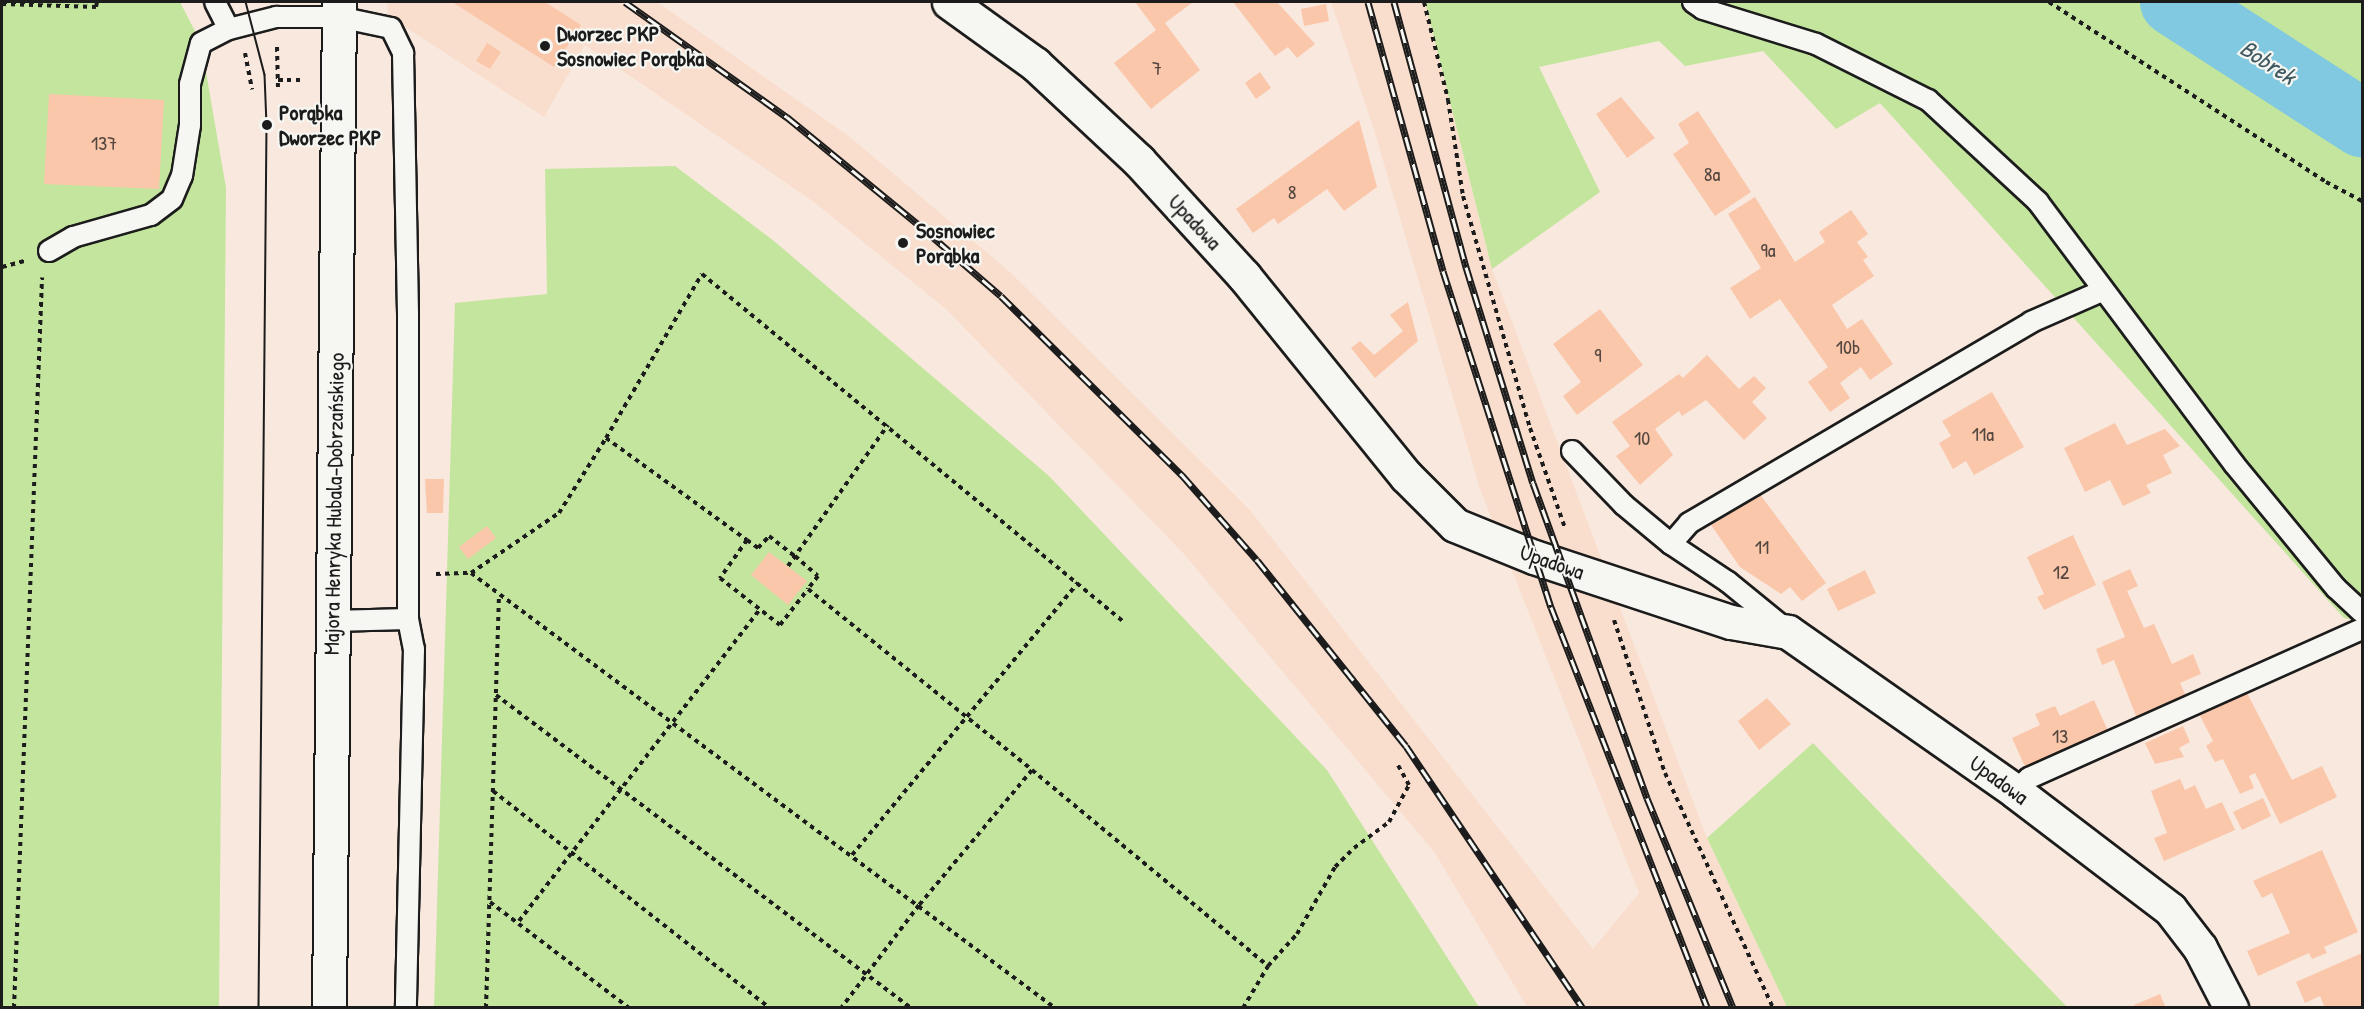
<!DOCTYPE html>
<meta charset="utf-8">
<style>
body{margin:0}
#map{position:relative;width:2364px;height:1009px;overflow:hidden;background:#f8e8dd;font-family:"Patrick Hand",sans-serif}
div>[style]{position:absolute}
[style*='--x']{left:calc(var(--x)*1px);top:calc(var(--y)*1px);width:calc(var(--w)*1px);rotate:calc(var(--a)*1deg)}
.built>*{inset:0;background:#f9dece}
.green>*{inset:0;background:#c4e59e}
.river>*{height:68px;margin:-34px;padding:0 34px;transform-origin:34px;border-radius:34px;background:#80c9e0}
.building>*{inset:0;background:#fbc7ab}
.path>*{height:4px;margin-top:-2px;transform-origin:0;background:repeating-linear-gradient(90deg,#1c1c1c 0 4.5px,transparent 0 9px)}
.roads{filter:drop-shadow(2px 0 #1c1c1c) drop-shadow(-2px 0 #1c1c1c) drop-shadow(0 2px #1c1c1c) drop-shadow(0 -2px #1c1c1c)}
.service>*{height:20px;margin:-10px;padding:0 10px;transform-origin:10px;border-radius:10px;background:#f6f6f2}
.minor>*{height:33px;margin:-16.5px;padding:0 16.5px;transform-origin:16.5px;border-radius:16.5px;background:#f6f6f2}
.tertiary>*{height:33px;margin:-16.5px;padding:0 16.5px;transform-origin:16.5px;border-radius:16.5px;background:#f6f6f2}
.tram>*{height:1.5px;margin:-0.75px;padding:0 0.75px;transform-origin:0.75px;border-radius:0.75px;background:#1c1c1c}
.rail>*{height:7px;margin-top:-3.5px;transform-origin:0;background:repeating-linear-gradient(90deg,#f6f6f2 0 14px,#1c1c1c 0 28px);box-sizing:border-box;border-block:2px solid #1c1c1c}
.dots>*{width:16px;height:16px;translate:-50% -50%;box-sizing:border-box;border:3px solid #f6f6f2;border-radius:50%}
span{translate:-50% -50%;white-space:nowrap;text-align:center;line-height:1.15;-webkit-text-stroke:4.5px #f6f6f2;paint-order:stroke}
.number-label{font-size:20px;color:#544740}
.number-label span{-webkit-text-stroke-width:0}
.poi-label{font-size:22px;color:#1c1c1c;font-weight:700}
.left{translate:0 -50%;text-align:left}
.street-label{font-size:22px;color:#1c1c1c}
.water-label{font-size:24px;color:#3f5961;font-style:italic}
.frame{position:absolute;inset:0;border:3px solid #1c1c1c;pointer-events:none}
</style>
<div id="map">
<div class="built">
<div style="clip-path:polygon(387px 2px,657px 2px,850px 137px,1011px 273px,1249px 509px,1593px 949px,1639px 893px,1480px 489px,1374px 130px,1331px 2px,1425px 2px,1492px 269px,1707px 838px,1787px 1007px,1527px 1007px,1435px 853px,1183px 553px,946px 309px,814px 202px,585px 45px,544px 117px,388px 16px)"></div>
</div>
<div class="green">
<div style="clip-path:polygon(2px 2px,180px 2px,201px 43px,226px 188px,219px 1007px,2px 1008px)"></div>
<div style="clip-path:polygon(1425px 2px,2362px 2px,2362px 622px,2344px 618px,1880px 103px,1836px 129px,1763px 51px,1685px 66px,1659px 41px,1539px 67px,1600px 192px,1492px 269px)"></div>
<div style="clip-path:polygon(675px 166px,774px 241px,1049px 476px,1327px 770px,1479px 1007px,434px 1008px,455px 303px,547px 294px,545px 169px)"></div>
<div style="clip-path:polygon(1813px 743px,2067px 1007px,1787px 1007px,1707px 838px)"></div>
</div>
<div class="river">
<div style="--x:2174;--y:2;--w:224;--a:32.8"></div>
</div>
<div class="building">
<div style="clip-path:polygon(452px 2px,545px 2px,581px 25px,554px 67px)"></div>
<div style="clip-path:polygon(1135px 2px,1193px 2px,1165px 23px,1200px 70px,1151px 109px,1114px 63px,1156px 30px)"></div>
<div style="clip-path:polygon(1233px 2px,1277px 2px,1315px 44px,1297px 58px,1288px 47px,1275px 56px)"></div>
<div style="clip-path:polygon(1326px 4px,1329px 21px,1304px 26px,1301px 9px)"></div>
<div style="clip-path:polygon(487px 43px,501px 52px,490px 69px,476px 61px)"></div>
<div style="clip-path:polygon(1260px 72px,1271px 88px,1256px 99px,1245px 83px)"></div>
<div style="clip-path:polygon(49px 94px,164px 100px,159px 189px,44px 184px)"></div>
<div style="clip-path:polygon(1621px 97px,1655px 138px,1627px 158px,1596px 114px)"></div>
<div style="clip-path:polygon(1698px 111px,1751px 192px,1715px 216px,1673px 154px,1689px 143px,1678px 124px)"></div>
<div style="clip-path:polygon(1359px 120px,1377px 187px,1344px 211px,1327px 189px,1278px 224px,1274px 218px,1253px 233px,1236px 209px)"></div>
<div style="clip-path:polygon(1755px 197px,1795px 262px,1825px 242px,1819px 232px,1851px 210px,1868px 234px,1857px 242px,1868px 257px,1863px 260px,1874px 276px,1832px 305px,1847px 329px,1862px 319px,1893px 364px,1870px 380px,1861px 367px,1840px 383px,1850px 398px,1830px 412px,1808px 382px,1828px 367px,1780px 299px,1750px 319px,1730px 288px,1761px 268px,1728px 214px)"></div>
<div style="clip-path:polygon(1408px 302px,1418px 341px,1375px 378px,1351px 348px,1360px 341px,1374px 355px,1403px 331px,1390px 315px)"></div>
<div style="clip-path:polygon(1600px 309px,1643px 365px,1577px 415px,1563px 396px,1581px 382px,1553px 344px)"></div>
<div style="clip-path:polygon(1707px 355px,1739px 389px,1754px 376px,1766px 388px,1752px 402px,1767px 418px,1744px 440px,1706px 400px,1682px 416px,1679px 411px,1655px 429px,1673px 455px,1640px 485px,1616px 456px,1630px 446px,1612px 422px,1679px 374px,1683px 378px)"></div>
<div style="clip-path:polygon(1992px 392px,2024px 447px,1974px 475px,1966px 461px,1953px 469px,1939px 443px,1951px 436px,1942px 421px)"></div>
<div style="clip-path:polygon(2115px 423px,2127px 445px,2165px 429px,2180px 446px,2163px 455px,2172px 473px,2146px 485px,2151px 493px,2123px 506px,2110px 480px,2085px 492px,2064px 448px)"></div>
<div style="clip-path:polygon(425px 479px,444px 479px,443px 513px,427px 513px)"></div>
<div style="clip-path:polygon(1759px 493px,1826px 583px,1802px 601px,1790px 587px,1781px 594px,1740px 567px,1711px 525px)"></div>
<div style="clip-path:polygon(487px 526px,496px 538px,468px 559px,459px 547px)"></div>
<div style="clip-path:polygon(2073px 535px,2096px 585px,2044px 610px,2037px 597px,2044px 594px,2027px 557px)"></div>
<div style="clip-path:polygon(769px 552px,807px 581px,788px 605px,751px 575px)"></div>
<div style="clip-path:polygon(2130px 569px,2138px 586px,2127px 591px,2144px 628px,2154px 624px,2172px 664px,2193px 654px,2201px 674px,2180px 683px,2187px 698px,2160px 711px,2155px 706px,2159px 712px,2138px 721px,2114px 660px,2102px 665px,2096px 649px,2125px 637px,2102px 582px)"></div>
<div style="clip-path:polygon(1865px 570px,1876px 593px,1838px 611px,1827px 589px)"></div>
<div style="clip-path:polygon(2246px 691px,2292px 780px,2322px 766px,2337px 797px,2280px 824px,2255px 773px,2249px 776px,2254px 788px,2240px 794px,2223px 759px,2215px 762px,2206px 746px,2213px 741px,2199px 714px)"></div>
<div style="clip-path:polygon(1767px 698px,1791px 724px,1759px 750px,1738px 721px)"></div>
<div style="clip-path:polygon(2094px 700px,2108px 731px,2026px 769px,2012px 738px,2040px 725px,2035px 714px,2055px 706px,2060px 716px)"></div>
<div style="clip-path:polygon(2183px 726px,2190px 742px,2179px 748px,2184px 757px,2155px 764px,2145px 743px)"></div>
<div style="clip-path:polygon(2180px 779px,2185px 790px,2195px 785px,2206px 809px,2222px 802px,2235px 830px,2164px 861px,2154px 838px,2167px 833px,2151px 791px)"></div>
<div style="clip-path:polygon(2263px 798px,2271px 816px,2242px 830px,2233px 812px)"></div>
<div style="clip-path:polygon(2322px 850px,2358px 932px,2324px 947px,2327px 953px,2312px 959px,2309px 953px,2258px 976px,2247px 951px,2290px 933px,2272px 893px,2262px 898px,2253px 881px)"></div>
<div style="clip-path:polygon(2362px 953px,2362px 1008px,2325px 1008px,2320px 996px,2305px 1003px,2296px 982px)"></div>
<div style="clip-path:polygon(2160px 994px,2166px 1008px,2135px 1008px,2134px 1005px)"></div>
</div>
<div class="path">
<div style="--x:1424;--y:2;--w:101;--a:76.2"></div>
<div style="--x:1448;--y:100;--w:97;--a:81.1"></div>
<div style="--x:1463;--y:196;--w:241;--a:73.9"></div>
<div style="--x:1530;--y:428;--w:106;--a:70.7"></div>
<div style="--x:2049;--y:2;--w:330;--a:33"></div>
<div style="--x:2326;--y:182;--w:41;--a:27.8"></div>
<div style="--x:2;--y:4;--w:94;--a:1.8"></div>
<div style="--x:96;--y:7;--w:5;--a:-79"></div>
<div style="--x:277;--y:47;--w:40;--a:88.6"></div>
<div style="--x:245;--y:53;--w:37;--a:79"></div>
<div style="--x:278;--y:80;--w:26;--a:0"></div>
<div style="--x:2;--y:267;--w:23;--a:-15"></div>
<div style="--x:606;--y:438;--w:190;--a:-59.7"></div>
<div style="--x:702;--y:274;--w:548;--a:39.52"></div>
<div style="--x:747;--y:540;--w:14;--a:36"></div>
<div style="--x:758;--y:548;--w:16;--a:-47"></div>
<div style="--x:769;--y:536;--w:33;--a:38"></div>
<div style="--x:795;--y:556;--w:30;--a:41"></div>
<div style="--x:818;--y:576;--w:16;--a:128"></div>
<div style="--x:788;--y:566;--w:173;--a:-54.7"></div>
<div style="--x:471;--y:573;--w:728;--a:36.68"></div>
<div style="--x:436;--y:574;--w:35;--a:-2"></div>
<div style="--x:471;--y:573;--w:107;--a:-34.3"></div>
<div style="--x:559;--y:513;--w:89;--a:-57.9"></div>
<div style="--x:606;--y:438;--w:174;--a:35.9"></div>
<div style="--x:747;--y:540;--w:47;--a:125.4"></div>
<div style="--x:720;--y:578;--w:76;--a:38.1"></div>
<div style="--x:780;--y:625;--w:46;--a:-52.1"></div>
<div style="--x:808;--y:589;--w:288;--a:38.9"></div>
<div style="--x:1032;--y:770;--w:176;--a:129.9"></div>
<div style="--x:919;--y:905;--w:129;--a:127.1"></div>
<div style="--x:1614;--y:620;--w:161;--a:71.6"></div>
<div style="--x:1665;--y:773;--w:259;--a:65.3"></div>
<div style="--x:496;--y:695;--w:520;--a:37.02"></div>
<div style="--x:1032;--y:770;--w:307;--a:39.7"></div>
<div style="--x:493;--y:791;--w:352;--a:38.1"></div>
<div style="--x:852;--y:855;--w:354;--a:-50.3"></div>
<div style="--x:490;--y:902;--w:175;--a:37.3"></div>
<div style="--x:519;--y:921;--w:394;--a:-52.3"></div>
<div style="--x:14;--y:1008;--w:731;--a:-87.8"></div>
<div style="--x:486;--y:1008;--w:414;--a:-88.2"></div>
<div style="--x:1243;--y:1008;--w:49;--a:-59.2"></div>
<div style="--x:1268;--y:966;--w:43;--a:-47.8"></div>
<div style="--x:1297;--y:934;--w:77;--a:-60.4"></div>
<div style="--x:1335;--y:867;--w:27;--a:-45"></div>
<div style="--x:1354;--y:848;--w:44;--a:-36.6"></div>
<div style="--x:1389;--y:822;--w:42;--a:-61.6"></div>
<div style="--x:1409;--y:785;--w:23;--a:-119"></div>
</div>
<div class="roads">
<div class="service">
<div style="--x:215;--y:2;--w:30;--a:63"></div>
<div style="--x:1693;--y:2;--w:12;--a:35"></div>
<div style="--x:1703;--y:9;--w:118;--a:17.2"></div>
<div style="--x:1816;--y:44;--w:125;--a:26.6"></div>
<div style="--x:1928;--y:100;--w:150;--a:42.8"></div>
<div style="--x:2038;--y:202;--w:327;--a:53.2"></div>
<div style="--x:2234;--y:464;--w:161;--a:50.6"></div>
<div style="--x:2336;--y:588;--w:35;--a:43"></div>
<div style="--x:49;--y:251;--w:28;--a:-30"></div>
<div style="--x:73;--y:237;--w:81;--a:-15.8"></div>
<div style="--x:151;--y:215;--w:26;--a:-37"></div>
<div style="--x:172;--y:199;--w:25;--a:-67"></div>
<div style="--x:182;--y:176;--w:52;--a:-81.1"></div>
<div style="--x:190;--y:125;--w:41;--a:-90"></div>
<div style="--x:190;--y:84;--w:42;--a:-75"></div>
<div style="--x:201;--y:43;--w:31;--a:-27"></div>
<div style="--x:229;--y:29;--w:49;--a:-14.3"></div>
<div style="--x:276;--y:17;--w:63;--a:0"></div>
<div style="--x:339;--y:17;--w:53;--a:11.9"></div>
<div style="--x:391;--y:28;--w:28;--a:64"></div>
<div style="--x:403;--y:53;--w:262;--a:88.9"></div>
<div style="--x:408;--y:315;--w:304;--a:90"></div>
<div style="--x:1572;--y:451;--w:75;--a:46.1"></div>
<div style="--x:1624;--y:505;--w:61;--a:39.7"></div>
<div style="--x:332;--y:621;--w:76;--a:-1.5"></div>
<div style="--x:408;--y:619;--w:31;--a:79"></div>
<div style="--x:414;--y:649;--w:359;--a:91.3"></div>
<div style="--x:1782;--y:626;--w:70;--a:-140.8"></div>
<div style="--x:1728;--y:582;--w:69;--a:-146.3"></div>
<div style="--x:1671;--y:544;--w:28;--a:-49"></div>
<div style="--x:1689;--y:523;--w:397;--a:-30.4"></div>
<div style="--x:2031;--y:322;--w:77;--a:-23.6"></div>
<div style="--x:2015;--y:791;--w:19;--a:-43"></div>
<div style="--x:2029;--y:778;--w:365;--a:-24.1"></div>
</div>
<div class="minor">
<div style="--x:949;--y:2;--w:106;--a:35.8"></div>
<div style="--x:1035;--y:64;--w:142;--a:43"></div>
<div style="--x:1139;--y:161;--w:156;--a:47.6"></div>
<div style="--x:1244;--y:276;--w:257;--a:51"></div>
<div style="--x:1406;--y:476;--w:69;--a:45"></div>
<div style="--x:1455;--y:525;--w:85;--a:22.1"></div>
<div style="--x:1534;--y:557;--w:207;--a:18.3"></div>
<div style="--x:1731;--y:622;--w:58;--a:10"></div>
<div style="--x:1788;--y:632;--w:277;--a:35"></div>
<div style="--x:2015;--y:791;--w:195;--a:37.3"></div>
<div style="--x:2170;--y:909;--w:49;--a:52.4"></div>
<div style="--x:2200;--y:948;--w:68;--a:62.7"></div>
</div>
<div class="tertiary">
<div style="--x:329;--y:1008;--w:1006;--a:-89.43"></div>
</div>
</div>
<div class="tram">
<div style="--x:246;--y:2;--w:75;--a:75.4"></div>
<div style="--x:265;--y:75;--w:50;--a:87.7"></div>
<div style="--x:267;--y:125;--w:883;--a:90.52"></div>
</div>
<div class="rail">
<div style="--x:625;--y:2;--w:199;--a:35.4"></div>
<div style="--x:787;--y:117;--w:171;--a:39.3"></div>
<div style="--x:919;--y:225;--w:108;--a:40.9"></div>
<div style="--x:1001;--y:296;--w:255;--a:44.7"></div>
<div style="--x:1182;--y:475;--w:113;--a:48.6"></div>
<div style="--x:1257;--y:560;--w:238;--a:51.3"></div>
<div style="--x:1406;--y:746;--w:316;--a:56"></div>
<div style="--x:1368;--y:2;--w:279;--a:74.4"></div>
<div style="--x:1443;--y:271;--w:353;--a:72.2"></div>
<div style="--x:1551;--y:607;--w:430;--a:68.7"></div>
<div style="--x:1394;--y:2;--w:275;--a:74.8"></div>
<div style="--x:1466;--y:267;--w:226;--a:72.8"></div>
<div style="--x:1533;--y:483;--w:335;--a:70.1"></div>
<div style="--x:1647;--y:798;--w:227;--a:67.7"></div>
</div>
<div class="dots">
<div style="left:545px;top:46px;background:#1c1c1c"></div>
<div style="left:267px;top:125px;background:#1c1c1c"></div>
<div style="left:903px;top:243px;background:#1c1c1c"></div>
</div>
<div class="number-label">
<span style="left:1157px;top:67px">7</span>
<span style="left:104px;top:142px">137</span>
<span style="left:1712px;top:173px">8a</span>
<span style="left:1292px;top:191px">8</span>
<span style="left:1768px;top:249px">9a</span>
<span style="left:1848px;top:346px">10b</span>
<span style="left:1598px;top:354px">9</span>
<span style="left:1983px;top:433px">11a</span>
<span style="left:1642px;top:437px">10</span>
<span style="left:1762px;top:546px">11</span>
<span style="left:2061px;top:571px">12</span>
<span style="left:2060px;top:735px">13</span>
</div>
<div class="poi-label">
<span class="left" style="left:557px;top:46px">Dworzec PKP<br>Sosnowiec Porąbka</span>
<span class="left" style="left:279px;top:125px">Porąbka<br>Dworzec PKP</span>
<span class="left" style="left:916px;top:243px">Sosnowiec<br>Porąbka</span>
</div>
<div class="street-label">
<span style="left:1195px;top:222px;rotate:47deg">Upadowa</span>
<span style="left:334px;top:504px;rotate:-89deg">Majora Henryka Hubala-Dobrzańskiego</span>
<span style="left:1552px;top:562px;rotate:19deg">Upadowa</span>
<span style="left:1999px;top:780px;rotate:36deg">Upadowa</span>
</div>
<div class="water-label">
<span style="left:2268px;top:62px;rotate:33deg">Bobrek</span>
</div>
<div class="frame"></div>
</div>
